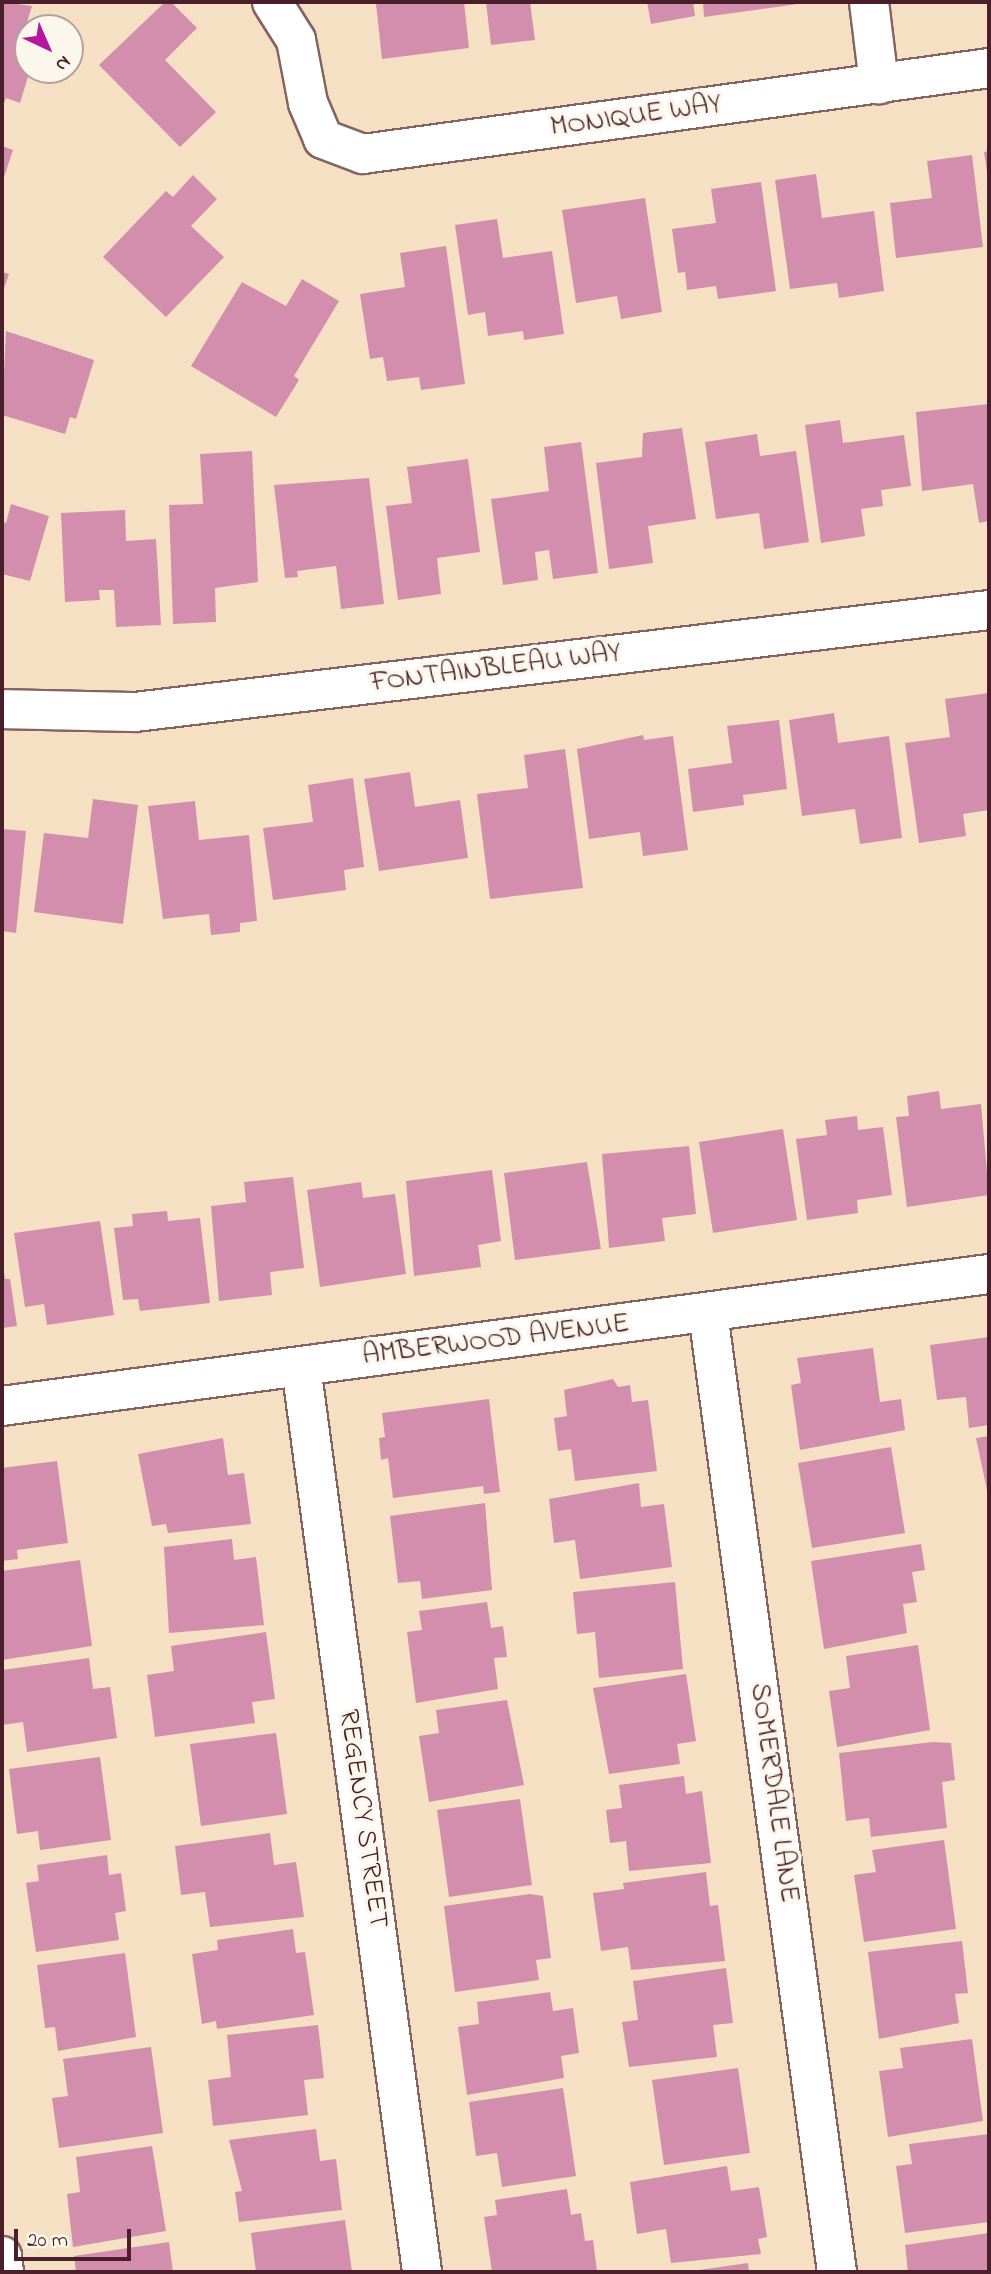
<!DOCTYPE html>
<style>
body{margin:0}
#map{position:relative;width:991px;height:2274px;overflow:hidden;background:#f5e0c4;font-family:"Indie Flower",sans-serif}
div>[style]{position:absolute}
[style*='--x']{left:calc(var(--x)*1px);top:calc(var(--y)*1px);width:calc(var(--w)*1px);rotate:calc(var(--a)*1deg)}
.building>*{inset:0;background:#d38ead}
.roads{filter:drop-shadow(2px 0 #866361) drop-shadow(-2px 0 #866361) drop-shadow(0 2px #866361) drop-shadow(0 -2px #866361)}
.minor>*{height:38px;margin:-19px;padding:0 19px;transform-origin:19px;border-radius:19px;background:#fff}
span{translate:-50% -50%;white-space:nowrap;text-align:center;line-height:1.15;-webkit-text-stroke:7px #fbf7ec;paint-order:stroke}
.street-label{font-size:28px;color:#4a1f2b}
.frame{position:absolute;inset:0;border:4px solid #4a1f2b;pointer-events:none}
.north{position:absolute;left:14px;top:14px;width:70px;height:70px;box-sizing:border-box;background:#fbf7ec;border:2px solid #b4a19f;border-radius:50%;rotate:136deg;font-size:19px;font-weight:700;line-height:28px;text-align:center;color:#4a1f2b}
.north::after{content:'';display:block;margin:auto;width:24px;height:32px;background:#b5179e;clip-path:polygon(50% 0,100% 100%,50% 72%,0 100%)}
.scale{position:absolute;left:14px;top:2229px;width:117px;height:32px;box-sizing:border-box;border:4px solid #4a1f2b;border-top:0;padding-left:9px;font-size:21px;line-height:24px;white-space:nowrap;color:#4a1f2b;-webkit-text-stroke:5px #fbf7ec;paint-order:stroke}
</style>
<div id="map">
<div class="building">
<div style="clip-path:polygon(2px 2px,32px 6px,16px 58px,28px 62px,30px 70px,20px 103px,6px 98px,2px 109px)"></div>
<div style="clip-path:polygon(165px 2px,171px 2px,197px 28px,165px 60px,216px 112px,180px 147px,99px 65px)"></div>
<div style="clip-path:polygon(464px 2px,469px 48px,382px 59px,376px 4px)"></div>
<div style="clip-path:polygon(486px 2px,530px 2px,535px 40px,491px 45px)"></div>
<div style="clip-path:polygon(647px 2px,693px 2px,695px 16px,651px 24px)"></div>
<div style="clip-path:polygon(703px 2px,805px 2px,805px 3px,704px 17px)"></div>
<div style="clip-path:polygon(2px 146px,13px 150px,2px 183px)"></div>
<div style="clip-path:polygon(989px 151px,989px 178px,988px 178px,984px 152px)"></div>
<div style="clip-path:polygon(972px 155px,983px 247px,896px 258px,890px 203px,932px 198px,927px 161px)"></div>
<div style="clip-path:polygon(816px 174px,822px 218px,874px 211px,884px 291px,839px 298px,837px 283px,790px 289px,775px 180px)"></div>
<div style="clip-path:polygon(193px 175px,217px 199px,191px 226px,224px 257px,166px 317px,103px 257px,166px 191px,173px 197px)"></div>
<div style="clip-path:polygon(761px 182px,776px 291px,718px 299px,716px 286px,687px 290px,685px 272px,678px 273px,672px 229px,716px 223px,711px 189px)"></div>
<div style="clip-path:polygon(645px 198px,662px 312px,621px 319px,617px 296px,576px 303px,562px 210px)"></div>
<div style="clip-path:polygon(497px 219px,503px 258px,552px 251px,564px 334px,524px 340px,523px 331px,488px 336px,485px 312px,468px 315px,455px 225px)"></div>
<div style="clip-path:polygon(446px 246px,465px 384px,421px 390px,419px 377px,387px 381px,383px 357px,370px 359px,360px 294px,405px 287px,400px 253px)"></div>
<div style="clip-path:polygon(2px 272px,9px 274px,2px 294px)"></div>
<div style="clip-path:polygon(302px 279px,339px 301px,294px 376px,299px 380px,276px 417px,191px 366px,242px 282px,286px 306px)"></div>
<div style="clip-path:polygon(6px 331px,94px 360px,76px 419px,70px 417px,65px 434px,2px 415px)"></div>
<div style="clip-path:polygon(989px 404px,989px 521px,979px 523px,973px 484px,922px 491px,916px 412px)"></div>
<div style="clip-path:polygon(840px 420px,843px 443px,904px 435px,911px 486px,881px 490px,883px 506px,861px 509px,865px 536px,821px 543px,805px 425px)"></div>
<div style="clip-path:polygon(682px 428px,696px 519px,648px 526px,653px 563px,609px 569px,596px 463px,642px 457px,643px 433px)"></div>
<div style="clip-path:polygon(757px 434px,760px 456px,796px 451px,809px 542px,764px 549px,759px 513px,716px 519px,705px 442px)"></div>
<div style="clip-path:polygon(581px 442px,598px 573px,553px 579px,549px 550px,535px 552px,538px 580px,503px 585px,491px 499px,549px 491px,544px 447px)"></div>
<div style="clip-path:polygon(252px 451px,258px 582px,215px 588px,216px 622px,173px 624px,169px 505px,203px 504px,200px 454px)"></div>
<div style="clip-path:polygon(468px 459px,480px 552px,437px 558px,441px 594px,398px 600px,386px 506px,412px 503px,407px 467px)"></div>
<div style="clip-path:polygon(369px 478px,384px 604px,341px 609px,336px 566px,297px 571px,298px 577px,285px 578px,274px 485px)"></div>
<div style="clip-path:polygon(11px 504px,49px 516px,30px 581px,2px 574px,2px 522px,6px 523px)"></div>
<div style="clip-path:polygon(125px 510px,126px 541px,156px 539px,161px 625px,116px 627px,114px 590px,99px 590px,100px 600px,65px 602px,61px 513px)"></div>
<div style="clip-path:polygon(989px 693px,989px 810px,963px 814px,966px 836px,919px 843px,905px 743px,950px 737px,945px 699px)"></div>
<div style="clip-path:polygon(834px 713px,838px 743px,889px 736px,902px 838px,860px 844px,855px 809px,802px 816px,789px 720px)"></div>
<div style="clip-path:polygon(779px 720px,787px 789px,743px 795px,744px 805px,693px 812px,688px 769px,732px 763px,727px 726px)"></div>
<div style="clip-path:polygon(643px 735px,644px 740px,673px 736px,688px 850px,643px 856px,640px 832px,589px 839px,577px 749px)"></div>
<div style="clip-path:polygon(565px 749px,583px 888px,490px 899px,477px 794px,528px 788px,524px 755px)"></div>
<div style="clip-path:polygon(410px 772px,415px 807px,460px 800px,468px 858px,379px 871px,364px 779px)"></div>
<div style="clip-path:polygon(353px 778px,364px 867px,344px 870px,346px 890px,273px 900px,263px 828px,313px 822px,308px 785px)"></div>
<div style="clip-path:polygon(93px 799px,138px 805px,123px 924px,34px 912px,44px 833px,88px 838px)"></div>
<div style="clip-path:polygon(195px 801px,199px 840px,249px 835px,257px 921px,240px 923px,240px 932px,211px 935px,209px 914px,163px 919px,148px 806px)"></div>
<div style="clip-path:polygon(2px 829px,26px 831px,16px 933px,2px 931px)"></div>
<div style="clip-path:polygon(939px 1091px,941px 1109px,981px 1104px,989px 1195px,907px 1207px,896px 1117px,909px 1116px,907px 1096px)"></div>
<div style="clip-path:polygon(857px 1116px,858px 1130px,883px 1127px,892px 1195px,857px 1200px,858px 1213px,807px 1220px,796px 1139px,827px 1135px,825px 1120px)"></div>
<div style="clip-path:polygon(783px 1129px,797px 1220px,713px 1233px,699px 1142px)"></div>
<div style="clip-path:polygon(689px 1146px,696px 1214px,662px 1218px,665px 1241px,609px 1248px,602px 1154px)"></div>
<div style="clip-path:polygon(587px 1162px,601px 1249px,515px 1260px,504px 1173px)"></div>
<div style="clip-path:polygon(492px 1170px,501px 1241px,478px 1245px,481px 1267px,414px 1276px,406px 1181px)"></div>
<div style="clip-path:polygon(293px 1177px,304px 1268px,270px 1272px,272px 1295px,219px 1301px,211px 1206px,246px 1202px,244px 1182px)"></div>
<div style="clip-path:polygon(361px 1182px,363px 1198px,395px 1194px,406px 1274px,320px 1287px,307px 1190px)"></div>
<div style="clip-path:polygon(167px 1211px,168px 1221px,200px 1218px,210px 1303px,140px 1311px,138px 1299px,123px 1300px,114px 1228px,133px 1226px,132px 1214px)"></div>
<div style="clip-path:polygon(100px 1221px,114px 1315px,47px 1325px,44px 1304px,25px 1307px,14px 1233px)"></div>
<div style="clip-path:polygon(3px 1266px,5px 1279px,10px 1279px,17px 1326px,2px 1328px)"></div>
<div style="clip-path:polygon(989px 1337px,989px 1425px,969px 1428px,966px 1397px,937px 1400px,930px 1345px)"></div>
<div style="clip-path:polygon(873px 1348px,880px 1402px,901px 1399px,905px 1430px,800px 1450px,791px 1385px,801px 1383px,797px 1358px)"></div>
<div style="clip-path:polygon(613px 1379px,618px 1387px,630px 1385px,632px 1402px,648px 1400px,657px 1471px,575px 1481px,571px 1449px,558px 1451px,554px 1418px,567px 1416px,564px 1390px)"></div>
<div style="clip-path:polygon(489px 1399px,500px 1492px,484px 1494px,483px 1486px,393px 1498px,388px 1458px,381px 1460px,379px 1438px,385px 1437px,382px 1413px)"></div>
<div style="clip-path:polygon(989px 1436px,989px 1495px,988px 1495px,976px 1438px)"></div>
<div style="clip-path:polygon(223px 1438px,228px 1475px,244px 1473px,251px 1524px,168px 1533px,166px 1524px,152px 1526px,138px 1454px)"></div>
<div style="clip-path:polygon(891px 1447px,905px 1533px,812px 1548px,798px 1463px)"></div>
<div style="clip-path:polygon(57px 1461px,68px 1543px,17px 1550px,18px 1559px,2px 1561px,2px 1468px)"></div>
<div style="clip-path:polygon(639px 1483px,641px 1507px,664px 1504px,672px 1567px,580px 1579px,575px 1540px,554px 1543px,549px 1499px)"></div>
<div style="clip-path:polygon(485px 1503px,492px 1590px,422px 1599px,420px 1581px,398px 1583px,390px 1516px)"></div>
<div style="clip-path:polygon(232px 1539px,234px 1560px,256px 1557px,264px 1625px,169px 1633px,164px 1547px)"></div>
<div style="clip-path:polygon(921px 1544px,925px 1570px,912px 1572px,917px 1602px,903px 1604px,907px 1633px,824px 1649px,811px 1561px)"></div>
<div style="clip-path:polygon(80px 1560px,92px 1646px,2px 1660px,2px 1571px)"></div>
<div style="clip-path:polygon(675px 1582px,683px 1669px,599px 1678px,595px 1632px,577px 1634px,573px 1592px)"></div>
<div style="clip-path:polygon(487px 1602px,491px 1628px,503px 1626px,507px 1657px,494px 1658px,498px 1689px,416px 1703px,407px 1632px,422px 1630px,419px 1611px)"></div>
<div style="clip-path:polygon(266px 1632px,275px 1699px,252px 1702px,255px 1723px,155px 1737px,147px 1675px,174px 1671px,171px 1646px)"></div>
<div style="clip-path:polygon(918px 1645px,930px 1730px,837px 1747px,829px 1691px,850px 1688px,846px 1656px)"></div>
<div style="clip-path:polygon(89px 1658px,93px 1689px,110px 1687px,117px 1738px,27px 1752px,23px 1722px,2px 1725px,2px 1670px)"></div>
<div style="clip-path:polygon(686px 1674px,696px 1741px,677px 1744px,680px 1764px,609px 1774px,593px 1688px)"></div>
<div style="clip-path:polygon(507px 1700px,524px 1785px,429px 1802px,419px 1736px,439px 1733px,436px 1710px)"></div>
<div style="clip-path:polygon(276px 1733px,287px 1814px,201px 1826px,190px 1744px)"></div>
<div style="clip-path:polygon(933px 1742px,951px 1743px,955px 1780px,942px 1782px,947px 1828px,871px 1837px,869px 1818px,846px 1821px,839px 1753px)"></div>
<div style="clip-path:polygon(100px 1757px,111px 1840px,40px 1850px,38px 1831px,17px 1834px,9px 1769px)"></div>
<div style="clip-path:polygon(684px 1776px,686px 1794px,702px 1791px,711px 1863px,629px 1871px,626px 1841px,610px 1843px,606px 1810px,622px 1808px,619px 1785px)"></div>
<div style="clip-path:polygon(520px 1799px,532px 1885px,449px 1897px,437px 1810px)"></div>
<div style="clip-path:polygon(270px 1833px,274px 1865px,296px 1862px,304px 1917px,210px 1927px,205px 1892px,181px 1895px,175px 1846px)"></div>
<div style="clip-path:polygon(944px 1840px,956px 1929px,864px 1942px,854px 1875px,876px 1872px,872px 1850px)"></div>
<div style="clip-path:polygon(107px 1855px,109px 1875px,121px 1873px,126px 1911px,115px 1913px,119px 1940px,36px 1952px,26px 1883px,39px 1881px,37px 1865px)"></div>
<div style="clip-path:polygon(706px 1872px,710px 1906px,718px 1905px,725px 1961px,631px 1970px,628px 1947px,601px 1951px,593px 1893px,624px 1889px,623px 1883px)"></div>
<div style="clip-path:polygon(530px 1894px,543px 1896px,551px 1958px,536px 1960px,539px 1980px,455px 1992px,444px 1906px)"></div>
<div style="clip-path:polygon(293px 1929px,296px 1953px,305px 1952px,314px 2015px,217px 2029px,216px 2021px,202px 2024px,192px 1954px,218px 1950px,217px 1940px)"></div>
<div style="clip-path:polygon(962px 1941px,968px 1993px,955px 1994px,959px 2023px,879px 2039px,868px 1952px)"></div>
<div style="clip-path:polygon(125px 1953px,136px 2037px,58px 2051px,55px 2027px,45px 2028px,37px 1965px)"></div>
<div style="clip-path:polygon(726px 1968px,733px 2023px,713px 2025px,717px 2057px,629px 2067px,622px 2022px,638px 2020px,633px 1981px)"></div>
<div style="clip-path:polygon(550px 1992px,553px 2011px,573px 2008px,579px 2053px,561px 2056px,564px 2078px,467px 2095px,458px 2027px,479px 2024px,477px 2002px)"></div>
<div style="clip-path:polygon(318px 2025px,324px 2078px,304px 2080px,308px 2115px,213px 2126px,208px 2080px,231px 2077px,227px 2035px)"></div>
<div style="clip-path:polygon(972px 2039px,983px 2121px,888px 2137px,879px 2071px,903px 2068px,900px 2048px)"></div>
<div style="clip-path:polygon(151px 2047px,163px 2133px,59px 2148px,52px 2098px,68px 2096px,63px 2059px)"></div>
<div style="clip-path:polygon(738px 2068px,750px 2153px,664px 2165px,652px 2080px)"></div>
<div style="clip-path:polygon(563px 2088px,576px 2176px,502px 2187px,497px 2153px,476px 2156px,469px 2102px)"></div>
<div style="clip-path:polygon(316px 2129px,320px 2161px,336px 2159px,342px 2210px,239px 2222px,235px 2192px,242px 2191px,229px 2140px)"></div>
<div style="clip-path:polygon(989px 2134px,989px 2222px,905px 2233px,896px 2166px,912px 2164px,909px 2144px)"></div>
<div style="clip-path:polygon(152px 2146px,166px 2231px,73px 2247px,67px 2194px,80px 2192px,76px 2157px)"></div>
<div style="clip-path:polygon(727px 2166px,731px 2191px,759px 2187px,767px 2237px,758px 2239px,761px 2254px,671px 2263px,666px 2229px,637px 2234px,630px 2182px)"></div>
<div style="clip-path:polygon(567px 2189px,571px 2215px,581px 2213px,585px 2241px,593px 2240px,597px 2271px,492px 2272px,484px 2217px,497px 2215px,495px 2200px)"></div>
<div style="clip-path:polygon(345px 2220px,352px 2272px,256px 2272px,251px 2233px)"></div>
<div style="clip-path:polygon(989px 2233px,989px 2272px,908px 2272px,905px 2245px)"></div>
<div style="clip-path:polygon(169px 2242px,173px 2272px,76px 2272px,74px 2256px)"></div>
<div style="clip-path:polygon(748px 2263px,749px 2272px,692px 2272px,692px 2271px)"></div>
</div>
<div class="roads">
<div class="minor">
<div style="--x:272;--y:2;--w:45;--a:57.7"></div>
<div style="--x:296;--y:40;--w:64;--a:79.2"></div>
<div style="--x:308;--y:103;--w:39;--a:67"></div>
<div style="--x:323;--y:139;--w:43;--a:20.6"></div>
<div style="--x:363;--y:154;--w:632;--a:-7.82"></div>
<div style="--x:869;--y:2;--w:83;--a:83"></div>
<div style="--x:2;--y:709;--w:133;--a:1.3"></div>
<div style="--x:135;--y:712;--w:860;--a:-6.81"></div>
<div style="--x:708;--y:1313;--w:968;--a:82.34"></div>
<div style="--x:301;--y:1366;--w:914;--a:82.39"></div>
<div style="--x:2;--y:1406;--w:996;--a:-7.62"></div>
<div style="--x:2;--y:2256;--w:16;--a:83"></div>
</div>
</div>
<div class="street-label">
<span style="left:636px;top:117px;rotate:-8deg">MONIQUE WAY</span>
<span style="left:496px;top:669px;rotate:-7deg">FONTAINBLEAU WAY</span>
<span style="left:496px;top:1341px;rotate:-7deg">AMBERWOOD AVENUE</span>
<span style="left:773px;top:1793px;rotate:82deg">SOMERDALE LANE</span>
<span style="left:362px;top:1819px;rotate:82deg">REGENCY STREET</span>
</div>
<div class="frame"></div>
<div class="north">N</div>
<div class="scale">20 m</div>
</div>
